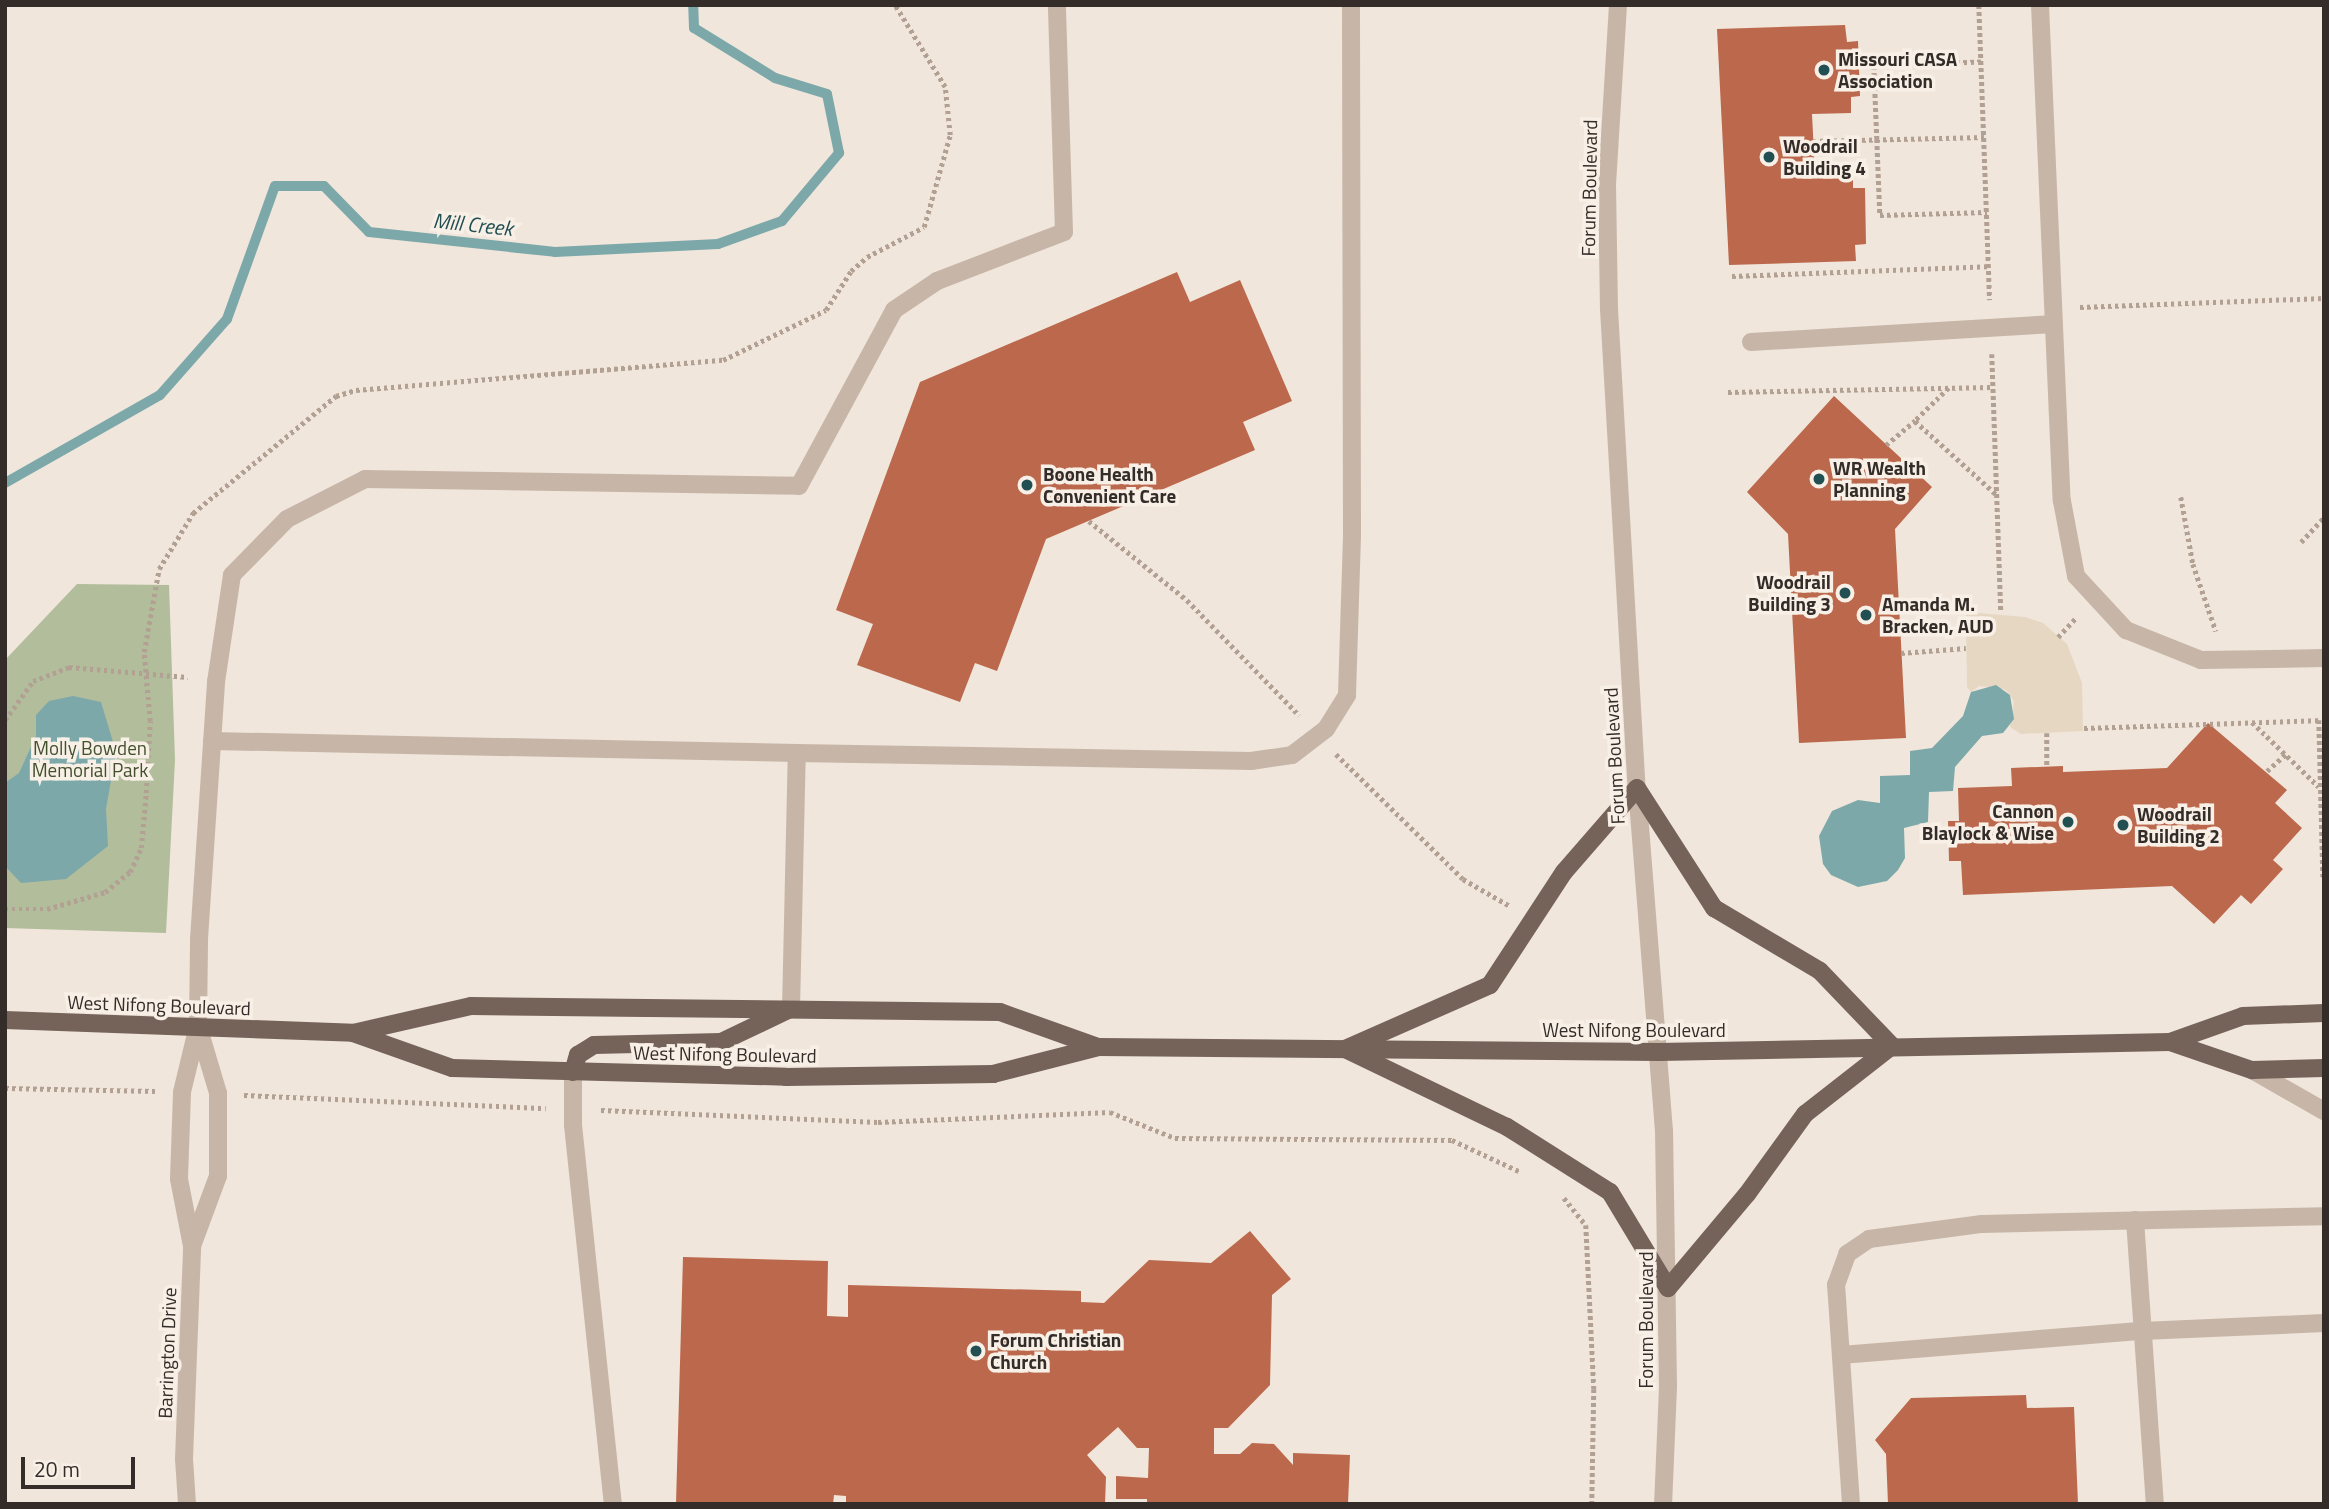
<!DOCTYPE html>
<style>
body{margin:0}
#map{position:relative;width:2329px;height:1509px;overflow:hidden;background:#f0e6db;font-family:"Titillium Web",sans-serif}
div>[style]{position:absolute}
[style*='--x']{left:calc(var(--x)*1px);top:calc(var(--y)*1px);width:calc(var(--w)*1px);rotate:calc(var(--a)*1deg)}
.green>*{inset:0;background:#b2bd9c}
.plaza>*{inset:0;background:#e6d7c3}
.water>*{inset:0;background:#7ca8aa}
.stream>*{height:10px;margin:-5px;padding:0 5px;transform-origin:5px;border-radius:5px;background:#7ca8aa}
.building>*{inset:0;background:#bc684c}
.path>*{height:4.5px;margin-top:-2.25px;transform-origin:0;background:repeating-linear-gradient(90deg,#b2a092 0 3.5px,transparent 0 7px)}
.minor>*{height:18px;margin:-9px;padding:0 9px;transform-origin:9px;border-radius:9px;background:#c7b6a8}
.major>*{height:18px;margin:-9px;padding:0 9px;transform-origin:9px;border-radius:9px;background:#75635a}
.dots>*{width:19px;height:19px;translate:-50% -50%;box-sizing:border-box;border:4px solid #f8f0e7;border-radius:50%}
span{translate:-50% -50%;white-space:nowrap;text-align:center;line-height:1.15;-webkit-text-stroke:7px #f8f0e7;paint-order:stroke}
.poi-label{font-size:19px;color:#342c28;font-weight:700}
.left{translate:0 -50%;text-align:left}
.right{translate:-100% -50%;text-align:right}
.street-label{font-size:19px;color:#342c28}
.park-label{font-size:19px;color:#43502d}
.water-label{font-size:21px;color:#214f52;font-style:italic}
.frame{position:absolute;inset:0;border:7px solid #342c28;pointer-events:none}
.scale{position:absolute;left:21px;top:1457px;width:114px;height:32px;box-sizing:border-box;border:4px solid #342c28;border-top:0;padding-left:9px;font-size:21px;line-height:24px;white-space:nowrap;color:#342c28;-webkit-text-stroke:5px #f8f0e7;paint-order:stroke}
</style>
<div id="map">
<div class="green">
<div style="clip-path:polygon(77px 584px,169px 585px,175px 760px,166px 933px,5px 928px,5px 660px)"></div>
</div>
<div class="plaza">
<div style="clip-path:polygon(1966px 612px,2025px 617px,2043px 623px,2067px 644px,2082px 683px,2083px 731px,2021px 734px,2010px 727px,2014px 702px,2010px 694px,2004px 689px,1979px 686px,1971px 692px,1967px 687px)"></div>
</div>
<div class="water">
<div style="clip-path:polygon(1996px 685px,2010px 695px,2014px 719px,2003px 733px,1982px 736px,1955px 767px,1953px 791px,1929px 792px,1928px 822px,1904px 828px,1905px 858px,1898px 870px,1887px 881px,1858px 887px,1831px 875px,1823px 864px,1819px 836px,1832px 811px,1858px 800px,1880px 803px,1880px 776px,1910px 775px,1910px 751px,1932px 748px,1963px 716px,1971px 692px)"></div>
<div style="clip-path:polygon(73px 696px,101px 702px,116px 752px,106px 809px,108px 846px,66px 879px,21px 883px,5px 866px,5px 783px,19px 773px,36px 736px,36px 715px,49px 701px)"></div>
</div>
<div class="stream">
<div style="--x:5;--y:483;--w:178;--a:-29.6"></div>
<div style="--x:160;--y:395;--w:101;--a:-48.6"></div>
<div style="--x:227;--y:319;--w:141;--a:-70.2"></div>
<div style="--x:275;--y:186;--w:49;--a:0"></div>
<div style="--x:324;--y:186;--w:64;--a:45.6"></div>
<div style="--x:369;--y:232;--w:187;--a:6.1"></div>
<div style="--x:555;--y:252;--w:163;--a:-2.8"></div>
<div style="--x:718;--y:244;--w:68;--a:-19.8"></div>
<div style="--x:782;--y:221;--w:89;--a:-50"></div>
<div style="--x:839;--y:153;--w:60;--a:-101.5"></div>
<div style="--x:827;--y:94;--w:54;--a:-162.9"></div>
<div style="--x:775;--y:78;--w:95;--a:-148.3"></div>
<div style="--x:694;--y:28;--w:23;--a:-92"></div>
</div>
<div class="building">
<div style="clip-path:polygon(1845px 25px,1847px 42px,1858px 41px,1860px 96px,1851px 97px,1851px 113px,1812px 114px,1815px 174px,1853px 172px,1853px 188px,1865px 188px,1866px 244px,1855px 245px,1856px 261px,1729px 265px,1717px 29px)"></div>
<div style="clip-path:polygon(1177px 272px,1190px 302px,1240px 280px,1292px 401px,1243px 422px,1255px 450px,1046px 539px,997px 671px,975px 663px,960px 702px,857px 665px,873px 624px,836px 610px,920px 382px)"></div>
<div style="clip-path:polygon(1834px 396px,1932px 487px,1895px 529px,1906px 738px,1799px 743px,1788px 534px,1747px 492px)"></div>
<div style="clip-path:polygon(2208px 723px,2287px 790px,2275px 803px,2302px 828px,2273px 860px,2283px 869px,2251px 904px,2241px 895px,2214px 924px,2172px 886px,1963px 895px,1961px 861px,1949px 861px,1948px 821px,1959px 821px,1958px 788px,2012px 786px,2011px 768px,2063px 766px,2063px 772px,2167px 768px)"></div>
<div style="clip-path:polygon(1250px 1231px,1291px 1279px,1272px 1295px,1270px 1385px,1228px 1428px,1214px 1428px,1214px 1454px,1240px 1454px,1252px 1443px,1274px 1444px,1293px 1465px,1293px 1453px,1350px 1455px,1348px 1504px,1147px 1504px,1147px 1499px,1116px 1499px,1116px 1476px,1148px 1478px,1149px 1448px,1137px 1448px,1118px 1427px,1087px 1455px,1106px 1477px,1105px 1504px,846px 1504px,846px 1496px,834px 1495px,833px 1504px,676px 1504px,683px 1257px,828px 1261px,827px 1316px,848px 1317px,848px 1285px,1081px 1291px,1081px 1302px,1104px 1303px,1149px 1260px,1211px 1263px)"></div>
<div style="clip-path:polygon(2026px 1395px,2027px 1408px,2074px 1407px,2078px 1504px,1888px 1504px,1886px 1454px,1875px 1440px,1911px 1398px)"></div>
</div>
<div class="path">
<div style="--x:1979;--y:5;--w:295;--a:87.9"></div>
<div style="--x:1981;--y:62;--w:107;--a:177.9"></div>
<div style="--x:1874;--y:66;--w:73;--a:87.6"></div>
<div style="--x:1877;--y:139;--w:76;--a:87.7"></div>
<div style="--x:1880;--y:215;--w:107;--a:-1.6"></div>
<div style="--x:1813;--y:141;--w:171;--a:-1.3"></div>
<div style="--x:1732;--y:276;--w:256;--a:-2.2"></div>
<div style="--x:2080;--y:307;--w:244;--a:-2.1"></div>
<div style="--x:1992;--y:354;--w:258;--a:88"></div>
<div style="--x:1949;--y:388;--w:47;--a:135.9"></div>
<div style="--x:1915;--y:421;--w:110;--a:42.1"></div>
<div style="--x:1728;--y:392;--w:265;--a:-1.1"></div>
<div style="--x:1886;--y:445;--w:38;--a:-40"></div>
<div style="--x:2181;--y:497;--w:68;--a:79.8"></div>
<div style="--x:2193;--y:564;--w:71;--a:71.1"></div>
<div style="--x:1089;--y:521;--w:126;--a:38.9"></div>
<div style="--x:1187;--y:600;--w:161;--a:45.8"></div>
<div style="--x:2301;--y:542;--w:34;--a:-47"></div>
<div style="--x:2058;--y:637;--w:26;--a:-47"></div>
<div style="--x:1901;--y:653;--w:65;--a:-4.4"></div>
<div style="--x:5;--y:720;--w:48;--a:-54.3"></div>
<div style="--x:33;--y:681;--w:39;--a:-21"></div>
<div style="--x:69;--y:667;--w:119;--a:4.8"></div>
<div style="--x:2319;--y:720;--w:157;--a:88.5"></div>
<div style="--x:2252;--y:722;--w:93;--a:44.1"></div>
<div style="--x:2084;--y:728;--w:240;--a:-1.9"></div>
<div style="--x:2047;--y:733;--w:34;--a:90"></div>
<div style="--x:1336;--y:754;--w:178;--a:44.5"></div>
<div style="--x:1463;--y:879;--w:54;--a:29.9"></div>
<div style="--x:2267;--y:771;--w:25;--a:-42"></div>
<div style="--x:5;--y:909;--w:42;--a:0"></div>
<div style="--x:47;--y:909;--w:60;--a:-16.3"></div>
<div style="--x:105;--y:892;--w:32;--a:-39"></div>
<div style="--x:130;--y:872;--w:26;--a:-65"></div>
<div style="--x:141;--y:848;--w:55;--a:-84.8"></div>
<div style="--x:146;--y:793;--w:72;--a:-86.8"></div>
<div style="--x:150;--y:721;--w:69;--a:-95"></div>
<div style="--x:144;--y:652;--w:84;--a:-79.8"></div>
<div style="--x:159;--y:569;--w:66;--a:-58.7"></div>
<div style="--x:193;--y:513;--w:185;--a:-39.3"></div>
<div style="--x:336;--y:396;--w:21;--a:-17"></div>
<div style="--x:356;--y:390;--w:368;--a:-4.7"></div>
<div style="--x:723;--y:360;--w:114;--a:-25.9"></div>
<div style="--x:826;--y:310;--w:46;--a:-57.3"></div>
<div style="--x:851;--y:271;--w:21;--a:-41"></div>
<div style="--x:867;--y:257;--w:64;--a:-27.8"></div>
<div style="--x:924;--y:227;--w:96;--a:-74.2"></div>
<div style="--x:950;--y:135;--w:48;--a:-95.9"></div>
<div style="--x:945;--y:87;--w:96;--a:-121.4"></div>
<div style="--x:5;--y:1088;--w:150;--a:1.1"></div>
<div style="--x:244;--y:1095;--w:302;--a:2.5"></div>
<div style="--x:601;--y:1110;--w:277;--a:2.5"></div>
<div style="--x:878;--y:1122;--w:232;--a:-2.5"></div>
<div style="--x:1110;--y:1112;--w:70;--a:21.8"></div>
<div style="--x:1175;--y:1138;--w:277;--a:0.4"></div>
<div style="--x:1452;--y:1140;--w:76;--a:24.9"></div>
<div style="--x:1564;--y:1198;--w:35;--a:51"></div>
<div style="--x:1586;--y:1225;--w:164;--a:87.2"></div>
<div style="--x:1594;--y:1389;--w:115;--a:91"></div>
</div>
<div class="minor">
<div style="--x:1618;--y:5;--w:178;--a:93.5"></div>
<div style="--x:1607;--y:183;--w:126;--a:89.1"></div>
<div style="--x:1609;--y:309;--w:480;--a:86.7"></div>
<div style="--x:1637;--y:788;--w:343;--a:85.5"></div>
<div style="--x:1664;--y:1130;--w:257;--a:89.1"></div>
<div style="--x:1668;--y:1387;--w:117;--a:92.4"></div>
<div style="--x:2040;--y:5;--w:496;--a:87.5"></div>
<div style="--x:2062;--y:501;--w:76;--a:79.4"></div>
<div style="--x:2076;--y:576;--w:74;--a:47.2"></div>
<div style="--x:2126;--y:630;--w:81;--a:21.8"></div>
<div style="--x:2201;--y:660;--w:123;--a:-0.9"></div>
<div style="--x:1751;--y:342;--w:301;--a:-3.4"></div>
<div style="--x:212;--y:741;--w:585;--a:1.18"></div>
<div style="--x:791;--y:1009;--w:256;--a:-88.7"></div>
<div style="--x:797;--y:753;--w:454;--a:1"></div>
<div style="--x:1251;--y:761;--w:41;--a:-8.3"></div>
<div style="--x:1292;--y:755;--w:43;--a:-37.4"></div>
<div style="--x:1326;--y:729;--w:40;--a:-58"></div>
<div style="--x:1347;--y:695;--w:159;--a:-88.2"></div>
<div style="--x:1352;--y:536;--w:531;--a:-90.11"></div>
<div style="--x:2252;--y:1070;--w:83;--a:29.7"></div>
<div style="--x:573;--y:1072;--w:53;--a:90"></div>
<div style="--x:573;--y:1125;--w:381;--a:84"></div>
<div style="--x:2135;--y:1220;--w:285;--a:86"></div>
<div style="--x:192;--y:1246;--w:75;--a:-69.6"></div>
<div style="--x:218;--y:1176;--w:83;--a:-90"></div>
<div style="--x:218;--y:1093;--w:70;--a:-106.6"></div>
<div style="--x:1841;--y:1355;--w:302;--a:-4.6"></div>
<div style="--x:2142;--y:1331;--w:182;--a:-2.5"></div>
<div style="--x:187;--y:1504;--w:45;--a:-93.8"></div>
<div style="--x:184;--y:1459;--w:213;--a:-87.8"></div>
<div style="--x:192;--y:1246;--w:68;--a:-101"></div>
<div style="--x:179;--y:1179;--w:87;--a:-88"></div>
<div style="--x:182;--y:1092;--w:68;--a:-76.4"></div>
<div style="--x:198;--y:1026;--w:87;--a:-89.3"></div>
<div style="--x:199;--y:939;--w:258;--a:-86.2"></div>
<div style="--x:216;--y:682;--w:108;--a:-81.5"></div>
<div style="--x:232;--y:575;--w:78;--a:-45.5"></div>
<div style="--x:287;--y:519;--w:88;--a:-27.1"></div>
<div style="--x:365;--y:479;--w:434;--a:0.9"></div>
<div style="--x:799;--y:486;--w:200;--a:-61.6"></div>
<div style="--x:894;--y:310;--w:52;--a:-34"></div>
<div style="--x:937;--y:281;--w:136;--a:-21.1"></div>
<div style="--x:1064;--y:232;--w:227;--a:-91.8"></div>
<div style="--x:1851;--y:1504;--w:220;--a:-93.9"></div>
<div style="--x:1836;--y:1285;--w:33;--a:-70"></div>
<div style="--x:1847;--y:1254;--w:27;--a:-34"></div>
<div style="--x:1869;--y:1239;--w:114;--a:-7.6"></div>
<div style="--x:1982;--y:1224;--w:342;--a:-1.3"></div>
</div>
<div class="major">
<div style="--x:1637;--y:788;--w:143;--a:57.3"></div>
<div style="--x:1714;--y:908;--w:123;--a:30.7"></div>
<div style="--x:1820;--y:971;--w:104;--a:46.2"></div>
<div style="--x:1892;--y:1046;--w:110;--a:142"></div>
<div style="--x:1805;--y:1114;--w:99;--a:125.9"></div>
<div style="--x:1747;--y:1194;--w:123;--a:130"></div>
<div style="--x:1668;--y:1288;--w:112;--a:-121.1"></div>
<div style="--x:1610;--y:1192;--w:122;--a:-147.7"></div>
<div style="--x:1507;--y:1127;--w:180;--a:-154.3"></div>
<div style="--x:1345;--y:1049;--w:158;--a:-23.8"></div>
<div style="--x:1490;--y:985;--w:135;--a:-56.8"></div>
<div style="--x:1564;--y:872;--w:111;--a:-49"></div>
<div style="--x:5;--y:1020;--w:348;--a:2.1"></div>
<div style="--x:353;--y:1033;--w:121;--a:-12.9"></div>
<div style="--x:471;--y:1006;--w:529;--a:0.65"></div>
<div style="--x:1000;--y:1012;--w:104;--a:19.7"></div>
<div style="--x:353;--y:1033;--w:105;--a:19.5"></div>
<div style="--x:452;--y:1068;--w:334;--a:1.5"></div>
<div style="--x:786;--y:1077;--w:207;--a:-0.8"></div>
<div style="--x:993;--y:1074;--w:109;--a:-14.3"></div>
<div style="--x:1099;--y:1047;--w:560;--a:0.51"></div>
<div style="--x:1659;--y:1052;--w:511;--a:-1.12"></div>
<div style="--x:2170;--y:1042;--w:87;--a:18.9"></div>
<div style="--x:2252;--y:1070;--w:72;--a:-1.6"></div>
<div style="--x:2170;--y:1042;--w:77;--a:-19.6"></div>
<div style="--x:2243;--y:1016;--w:81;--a:-2.1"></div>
<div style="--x:573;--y:1072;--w:18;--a:-74"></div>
<div style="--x:578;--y:1055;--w:19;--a:-32"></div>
<div style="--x:594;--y:1045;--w:127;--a:-1.4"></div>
<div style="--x:721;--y:1042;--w:74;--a:-25.5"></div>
</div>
<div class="dots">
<div style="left:1824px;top:70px;background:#214f52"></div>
<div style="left:1769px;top:157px;background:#214f52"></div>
<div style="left:1819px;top:479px;background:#214f52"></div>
<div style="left:1027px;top:485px;background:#214f52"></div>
<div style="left:1845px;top:593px;background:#214f52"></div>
<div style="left:1866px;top:615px;background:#214f52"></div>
<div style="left:2068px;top:822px;background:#214f52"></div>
<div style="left:2123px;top:825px;background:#214f52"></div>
<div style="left:976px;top:1351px;background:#214f52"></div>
</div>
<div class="poi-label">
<span class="left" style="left:1838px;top:70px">Missouri CASA<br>Association</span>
<span class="left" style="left:1783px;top:157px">Woodrail<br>Building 4</span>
<span class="left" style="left:1833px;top:479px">WR Wealth<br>Planning</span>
<span class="left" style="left:1043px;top:485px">Boone Health<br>Convenient Care</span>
<span class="right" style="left:1831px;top:593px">Woodrail<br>Building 3</span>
<span class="left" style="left:1882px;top:615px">Amanda M.<br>Bracken, AUD</span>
<span class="right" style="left:2054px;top:822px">Cannon<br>Blaylock &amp; Wise</span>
<span class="left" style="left:2137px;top:825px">Woodrail<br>Building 2</span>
<span class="left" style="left:990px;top:1351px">Forum Christian<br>Church</span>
</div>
<div class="street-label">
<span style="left:1589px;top:188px;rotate:-89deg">Forum Boulevard</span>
<span style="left:1614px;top:756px;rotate:-93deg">Forum Boulevard</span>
<span style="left:159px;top:1005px;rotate:2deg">West Nifong Boulevard</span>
<span style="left:1634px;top:1030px">West Nifong Boulevard</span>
<span style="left:725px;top:1054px;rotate:1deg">West Nifong Boulevard</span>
<span style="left:1646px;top:1320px;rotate:-90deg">Forum Boulevard</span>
<span style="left:167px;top:1353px;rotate:-88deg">Barrington Drive</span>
</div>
<div class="park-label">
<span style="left:90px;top:759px">Molly Bowden<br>Memorial Park</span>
</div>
<div class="water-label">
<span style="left:473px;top:224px;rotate:6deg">Mill Creek</span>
</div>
<div class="frame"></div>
<div class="scale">20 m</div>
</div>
